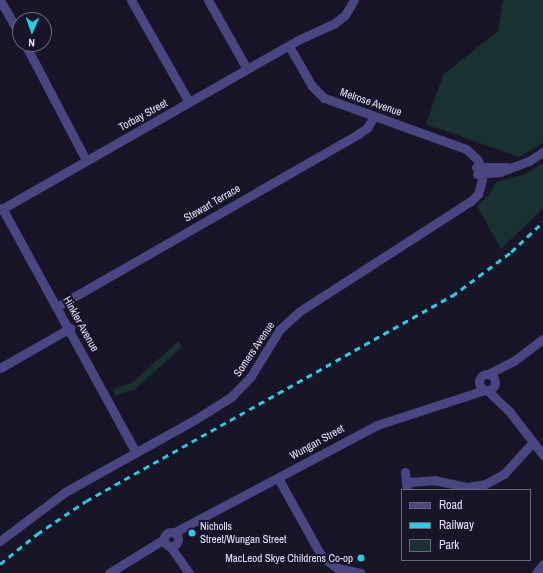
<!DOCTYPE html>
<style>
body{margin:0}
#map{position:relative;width:543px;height:573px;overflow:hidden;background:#181529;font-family:"Archivo Narrow",sans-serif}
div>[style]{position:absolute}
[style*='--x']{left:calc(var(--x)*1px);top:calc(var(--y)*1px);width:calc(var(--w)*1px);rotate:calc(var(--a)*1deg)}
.green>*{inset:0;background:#193231}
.minor>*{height:9px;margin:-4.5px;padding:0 4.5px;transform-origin:4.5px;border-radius:4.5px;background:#494681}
.minor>.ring{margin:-4.5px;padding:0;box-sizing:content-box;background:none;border:9px solid #494681;border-radius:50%}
.rail>*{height:2.5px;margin-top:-1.25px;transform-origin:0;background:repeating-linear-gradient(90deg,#27cde0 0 6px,transparent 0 11px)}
.dots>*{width:11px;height:11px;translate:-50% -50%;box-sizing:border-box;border:2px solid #181529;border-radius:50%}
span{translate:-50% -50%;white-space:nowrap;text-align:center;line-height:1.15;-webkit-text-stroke:4px #181529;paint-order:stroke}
.street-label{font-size:11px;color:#e4e1fb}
.poi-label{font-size:11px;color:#e4e1fb}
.left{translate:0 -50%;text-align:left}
.right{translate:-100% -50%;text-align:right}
.legend{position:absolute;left:401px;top:489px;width:130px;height:72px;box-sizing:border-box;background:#181529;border:1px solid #6a677d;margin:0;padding:5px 7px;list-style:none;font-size:12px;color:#e4e1fb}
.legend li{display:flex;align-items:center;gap:8px;height:20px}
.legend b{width:20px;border:1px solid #6a677d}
.north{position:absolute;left:12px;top:12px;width:40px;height:40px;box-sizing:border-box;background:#181529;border:1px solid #6a677d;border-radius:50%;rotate:182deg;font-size:11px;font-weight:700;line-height:16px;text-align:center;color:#e4e1fb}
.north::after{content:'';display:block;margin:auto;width:14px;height:18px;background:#27cde0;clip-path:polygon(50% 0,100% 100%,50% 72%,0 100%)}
</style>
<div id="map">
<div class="green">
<div style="clip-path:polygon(503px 0,543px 0,543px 143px,519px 157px,426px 124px,443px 75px,498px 31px)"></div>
<div style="clip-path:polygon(543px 163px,543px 208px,501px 249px,477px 206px,489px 195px,496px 182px,526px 174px)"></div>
<div style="clip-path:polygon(179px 341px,182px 347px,135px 389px,115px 396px,114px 389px,131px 383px)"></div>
</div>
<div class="minor">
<div style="--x:0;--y:0;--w:40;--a:60.3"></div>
<div style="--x:131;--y:0;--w:117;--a:60.4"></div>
<div style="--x:208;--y:0;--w:79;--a:60.5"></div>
<div style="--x:25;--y:44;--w:131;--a:62.3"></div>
<div style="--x:476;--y:167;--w:30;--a:0"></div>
<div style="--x:477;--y:174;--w:23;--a:-5"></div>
<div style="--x:500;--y:172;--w:31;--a:-21"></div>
<div style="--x:529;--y:161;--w:17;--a:-33"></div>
<div style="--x:2;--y:208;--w:279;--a:61.3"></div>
<div style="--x:0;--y:210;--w:343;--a:-29.7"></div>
<div style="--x:298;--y:40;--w:41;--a:-24.7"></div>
<div style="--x:335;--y:23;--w:13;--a:-39"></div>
<div style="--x:345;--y:15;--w:17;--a:-59"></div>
<div style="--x:58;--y:306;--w:346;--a:-29.8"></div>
<div style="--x:358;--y:134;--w:11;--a:-34"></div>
<div style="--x:367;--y:128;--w:14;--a:-60"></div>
<div style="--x:0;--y:368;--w:81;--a:-29.7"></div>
<div style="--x:488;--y:374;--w:30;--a:-27"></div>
<div style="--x:515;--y:360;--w:35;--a:-37"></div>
<div class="ring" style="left:479px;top:374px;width:7px;height:7px"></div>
<div style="--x:487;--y:390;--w:30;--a:44"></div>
<div style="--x:509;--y:411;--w:56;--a:52.3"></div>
<div style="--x:405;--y:472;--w:18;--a:84"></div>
<div style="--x:278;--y:478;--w:90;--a:60.9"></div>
<div style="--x:322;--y:557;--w:19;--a:36"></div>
<div style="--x:337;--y:568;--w:24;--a:12"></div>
<div style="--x:408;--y:482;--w:26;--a:-4"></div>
<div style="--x:434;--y:480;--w:34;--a:12"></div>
<div style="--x:467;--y:487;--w:18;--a:-9"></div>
<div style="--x:485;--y:484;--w:21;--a:-28"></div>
<div style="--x:504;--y:474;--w:43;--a:-47.8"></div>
<div class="ring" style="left:164px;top:532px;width:5px;height:5px"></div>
<div style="--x:173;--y:533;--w:231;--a:-27.9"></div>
<div style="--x:377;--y:425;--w:114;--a:-18"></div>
<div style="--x:0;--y:541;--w:81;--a:-37"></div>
<div style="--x:65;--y:492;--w:150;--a:-29.1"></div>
<div style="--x:196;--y:419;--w:41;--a:-32.2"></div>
<div style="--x:231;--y:397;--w:29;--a:-46"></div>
<div style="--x:251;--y:376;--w:55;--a:-58.3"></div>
<div style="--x:280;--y:329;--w:27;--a:-42"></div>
<div style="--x:300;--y:311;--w:203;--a:-32.8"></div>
<div style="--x:471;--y:201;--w:10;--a:-45"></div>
<div style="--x:478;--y:194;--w:15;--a:-74"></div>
<div style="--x:482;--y:180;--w:13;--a:-94"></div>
<div style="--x:481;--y:167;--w:9;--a:-117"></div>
<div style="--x:477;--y:159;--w:15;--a:-138"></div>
<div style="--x:466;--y:149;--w:151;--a:-160.2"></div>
<div style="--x:324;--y:98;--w:17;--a:-135"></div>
<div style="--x:312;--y:86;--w:46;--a:-119.9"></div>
<div style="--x:170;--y:546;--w:33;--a:55"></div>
<div style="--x:109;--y:573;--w:65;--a:-31.7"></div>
<div style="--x:536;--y:573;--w:11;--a:-52"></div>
</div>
<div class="rail">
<div style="--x:0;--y:564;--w:48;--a:-39"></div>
<div style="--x:37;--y:534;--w:59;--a:-34"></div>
<div style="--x:86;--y:501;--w:420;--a:-29.3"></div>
<div style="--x:452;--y:296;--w:74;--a:-36.7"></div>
<div style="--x:511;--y:252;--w:44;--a:-43.2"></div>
</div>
<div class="dots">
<div style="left:192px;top:533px;background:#27cde0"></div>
<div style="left:361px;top:558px;background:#27cde0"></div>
</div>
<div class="street-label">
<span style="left:371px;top:102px;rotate:19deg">Melrose Avenue</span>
<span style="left:143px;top:115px;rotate:-29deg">Torbay Street</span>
<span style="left:212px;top:203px;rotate:-30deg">Stewart Terrace</span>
<span style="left:81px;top:324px;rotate:61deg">Hinkler Avenue</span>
<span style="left:254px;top:349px;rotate:-56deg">Somers Avenue</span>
<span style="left:317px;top:442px;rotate:-29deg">Wungan Street</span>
</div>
<div class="poi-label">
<span class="left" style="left:200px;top:533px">Nicholls<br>Street/Wungan Street</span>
<span class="right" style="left:353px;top:558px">MacLeod Skye Childrens Co-op</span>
</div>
<ul class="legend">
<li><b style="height:5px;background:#494681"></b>Road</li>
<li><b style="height:5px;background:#27cde0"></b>Railway</li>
<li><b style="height:11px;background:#193231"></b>Park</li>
</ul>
<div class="north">N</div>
</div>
